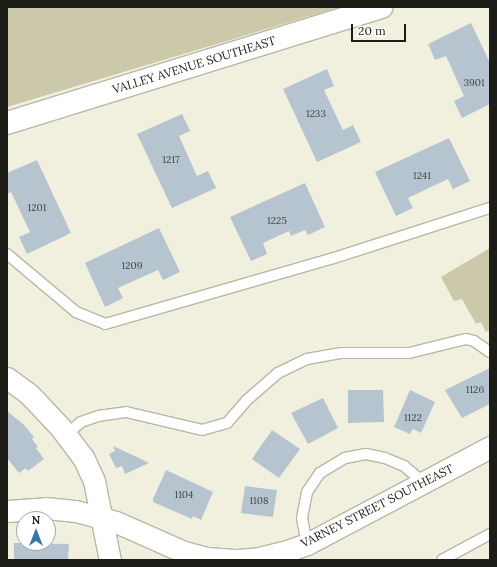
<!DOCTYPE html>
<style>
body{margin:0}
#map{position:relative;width:497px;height:567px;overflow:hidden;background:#f1f0de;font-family:Lora,serif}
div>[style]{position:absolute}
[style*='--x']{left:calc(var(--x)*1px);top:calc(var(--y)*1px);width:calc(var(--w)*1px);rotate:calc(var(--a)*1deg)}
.green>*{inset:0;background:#cbc9aa}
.building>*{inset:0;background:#b6c4d0}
.roads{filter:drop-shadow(1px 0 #b8b7a7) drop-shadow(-1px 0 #b8b7a7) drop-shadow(0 1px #b8b7a7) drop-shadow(0 -1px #b8b7a7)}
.lane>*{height:10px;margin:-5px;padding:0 5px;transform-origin:5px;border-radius:5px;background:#fff}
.street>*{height:21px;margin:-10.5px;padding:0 10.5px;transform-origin:10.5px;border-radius:10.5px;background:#fff}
.secondary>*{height:22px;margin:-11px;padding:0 11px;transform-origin:11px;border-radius:11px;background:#fff}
span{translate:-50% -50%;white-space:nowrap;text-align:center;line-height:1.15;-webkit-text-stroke:3px #fff;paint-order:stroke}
.number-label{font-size:10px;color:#434745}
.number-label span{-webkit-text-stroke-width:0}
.street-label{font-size:12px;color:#1d1d17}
.frame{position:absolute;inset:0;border:8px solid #1d1d17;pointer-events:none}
.north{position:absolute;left:16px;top:511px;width:40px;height:40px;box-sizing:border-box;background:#fff;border:1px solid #a5a5a2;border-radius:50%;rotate:0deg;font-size:11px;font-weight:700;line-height:16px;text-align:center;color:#1d1d17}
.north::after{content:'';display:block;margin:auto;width:14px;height:18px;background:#3278ad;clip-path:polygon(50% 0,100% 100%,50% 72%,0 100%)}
.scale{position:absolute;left:351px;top:24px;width:55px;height:18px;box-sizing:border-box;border:2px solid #1d1d17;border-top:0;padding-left:5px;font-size:12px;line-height:14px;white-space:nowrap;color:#1d1d17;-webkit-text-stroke:3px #fff;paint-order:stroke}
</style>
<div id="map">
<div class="green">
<div style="clip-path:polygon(7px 7px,340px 7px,7px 107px)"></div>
<div style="clip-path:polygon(490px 248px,490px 330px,486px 332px,481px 322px,476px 324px,462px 299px,454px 301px,441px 277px)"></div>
</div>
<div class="building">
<div style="clip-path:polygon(471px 23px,490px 63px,490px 104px,462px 118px,454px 101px,464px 96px,446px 56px,435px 60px,428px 44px)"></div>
<div style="clip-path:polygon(327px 69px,334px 86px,324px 90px,343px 130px,353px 125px,361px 142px,317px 162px,283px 89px)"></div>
<div style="clip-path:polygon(182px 114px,190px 131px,179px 136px,197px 176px,208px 171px,216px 188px,172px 208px,137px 134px)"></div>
<div style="clip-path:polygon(449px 138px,470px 181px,453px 189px,448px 179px,408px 198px,413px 208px,396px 216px,375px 172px)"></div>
<div style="clip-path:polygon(37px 160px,71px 233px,27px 254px,19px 237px,30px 232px,11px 192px,7px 194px,7px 173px)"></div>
<div style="clip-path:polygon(305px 183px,325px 227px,308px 235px,305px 230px,291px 236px,289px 231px,263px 243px,267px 254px,251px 261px,230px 217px)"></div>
<div style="clip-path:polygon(159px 228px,180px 272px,163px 280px,158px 270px,118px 288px,123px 298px,105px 307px,85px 263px)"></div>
<div style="clip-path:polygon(490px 368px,490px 404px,462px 418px,445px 390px)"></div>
<div style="clip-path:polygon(348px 390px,383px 390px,384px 422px,348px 423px)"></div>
<div style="clip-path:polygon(410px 390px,435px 402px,421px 433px,413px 429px,410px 434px,394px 427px)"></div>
<div style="clip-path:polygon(323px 398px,338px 428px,308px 444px,291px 413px)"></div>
<div style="clip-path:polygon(7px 411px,24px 425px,34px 437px,32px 439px,38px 447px,36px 448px,44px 459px,28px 471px,26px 468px,19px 473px,7px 458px)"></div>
<div style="clip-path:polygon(272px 430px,300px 449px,279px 478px,252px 459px)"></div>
<div style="clip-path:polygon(113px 446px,139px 458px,149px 463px,125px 474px,122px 466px,116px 468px,109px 454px,115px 451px)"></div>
<div style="clip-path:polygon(166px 470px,213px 492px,201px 520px,193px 516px,192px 519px,153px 502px,153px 499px)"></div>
<div style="clip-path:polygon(245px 486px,277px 490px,273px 517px,241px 513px)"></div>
<div style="clip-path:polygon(14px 543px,69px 544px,68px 560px,14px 560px)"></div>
</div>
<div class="roads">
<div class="lane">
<div style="--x:7;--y:254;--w:90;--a:40"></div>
<div style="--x:76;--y:312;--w:31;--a:22"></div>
<div style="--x:105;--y:324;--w:238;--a:-16.1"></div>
<div style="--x:334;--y:258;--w:164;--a:-17.8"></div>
<div style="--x:66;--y:435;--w:20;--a:-41"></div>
<div style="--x:81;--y:422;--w:18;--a:-19"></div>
<div style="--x:98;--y:416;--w:28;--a:-8"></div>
<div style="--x:126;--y:412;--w:78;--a:13.3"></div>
<div style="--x:202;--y:430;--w:26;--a:-16"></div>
<div style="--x:227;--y:423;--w:30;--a:-49"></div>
<div style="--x:247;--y:400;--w:41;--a:-41.1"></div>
<div style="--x:278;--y:373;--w:32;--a:-26"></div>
<div style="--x:307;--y:359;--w:35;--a:-10"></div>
<div style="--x:341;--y:353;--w:68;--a:0"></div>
<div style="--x:409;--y:353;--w:59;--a:-13.8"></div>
<div style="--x:466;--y:339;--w:8;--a:14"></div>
<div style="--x:474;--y:341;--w:19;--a:35"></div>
<div style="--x:307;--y:544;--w:26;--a:-101"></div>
<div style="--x:302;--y:518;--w:26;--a:-79"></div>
<div style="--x:307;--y:492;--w:23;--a:-56"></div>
<div style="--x:320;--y:473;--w:29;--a:-31"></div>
<div style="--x:345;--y:458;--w:21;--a:-11"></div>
<div style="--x:366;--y:454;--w:19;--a:12"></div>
<div style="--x:385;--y:458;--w:21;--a:23"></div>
<div style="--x:404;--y:466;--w:25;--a:40"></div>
<div style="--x:442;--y:560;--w:55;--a:-28.4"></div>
</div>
<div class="street">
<div style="--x:7;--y:378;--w:27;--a:36"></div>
<div style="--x:29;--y:394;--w:45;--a:46.8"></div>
<div style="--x:60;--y:427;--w:38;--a:53"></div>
<div style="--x:83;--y:457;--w:26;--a:65"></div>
<div style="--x:94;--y:481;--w:81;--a:78.6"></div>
<div style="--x:7;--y:511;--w:39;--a:-4"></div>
<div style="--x:46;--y:508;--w:30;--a:6"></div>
<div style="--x:76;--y:511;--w:41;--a:15.4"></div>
<div style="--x:116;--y:522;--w:74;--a:23.8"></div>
<div style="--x:184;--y:552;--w:24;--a:15"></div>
<div style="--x:207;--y:558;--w:31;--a:4"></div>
<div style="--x:238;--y:560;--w:21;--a:-5"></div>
<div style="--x:259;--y:558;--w:29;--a:-14"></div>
<div style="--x:287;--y:551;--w:21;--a:-19"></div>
<div style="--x:307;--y:544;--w:207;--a:-27.9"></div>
</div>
<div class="secondary">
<div style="--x:7;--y:123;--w:392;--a:-17.2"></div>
</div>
</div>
<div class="number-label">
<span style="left:474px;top:83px">3901</span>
<span style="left:316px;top:114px">1233</span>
<span style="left:171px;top:160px">1217</span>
<span style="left:422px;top:176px">1241</span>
<span style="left:37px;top:208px">1201</span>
<span style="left:277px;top:221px">1225</span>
<span style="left:132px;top:266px">1209</span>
<span style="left:475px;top:390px">1126</span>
<span style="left:413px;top:418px">1122</span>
<span style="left:184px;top:495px">1104</span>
<span style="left:259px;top:501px">1108</span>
</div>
<div class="street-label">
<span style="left:194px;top:65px;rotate:-17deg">VALLEY AVENUE SOUTHEAST</span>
<span style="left:377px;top:506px;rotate:-27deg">VARNEY STREET SOUTHEAST</span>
</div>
<div class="frame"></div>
<div class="north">N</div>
<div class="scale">20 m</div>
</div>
